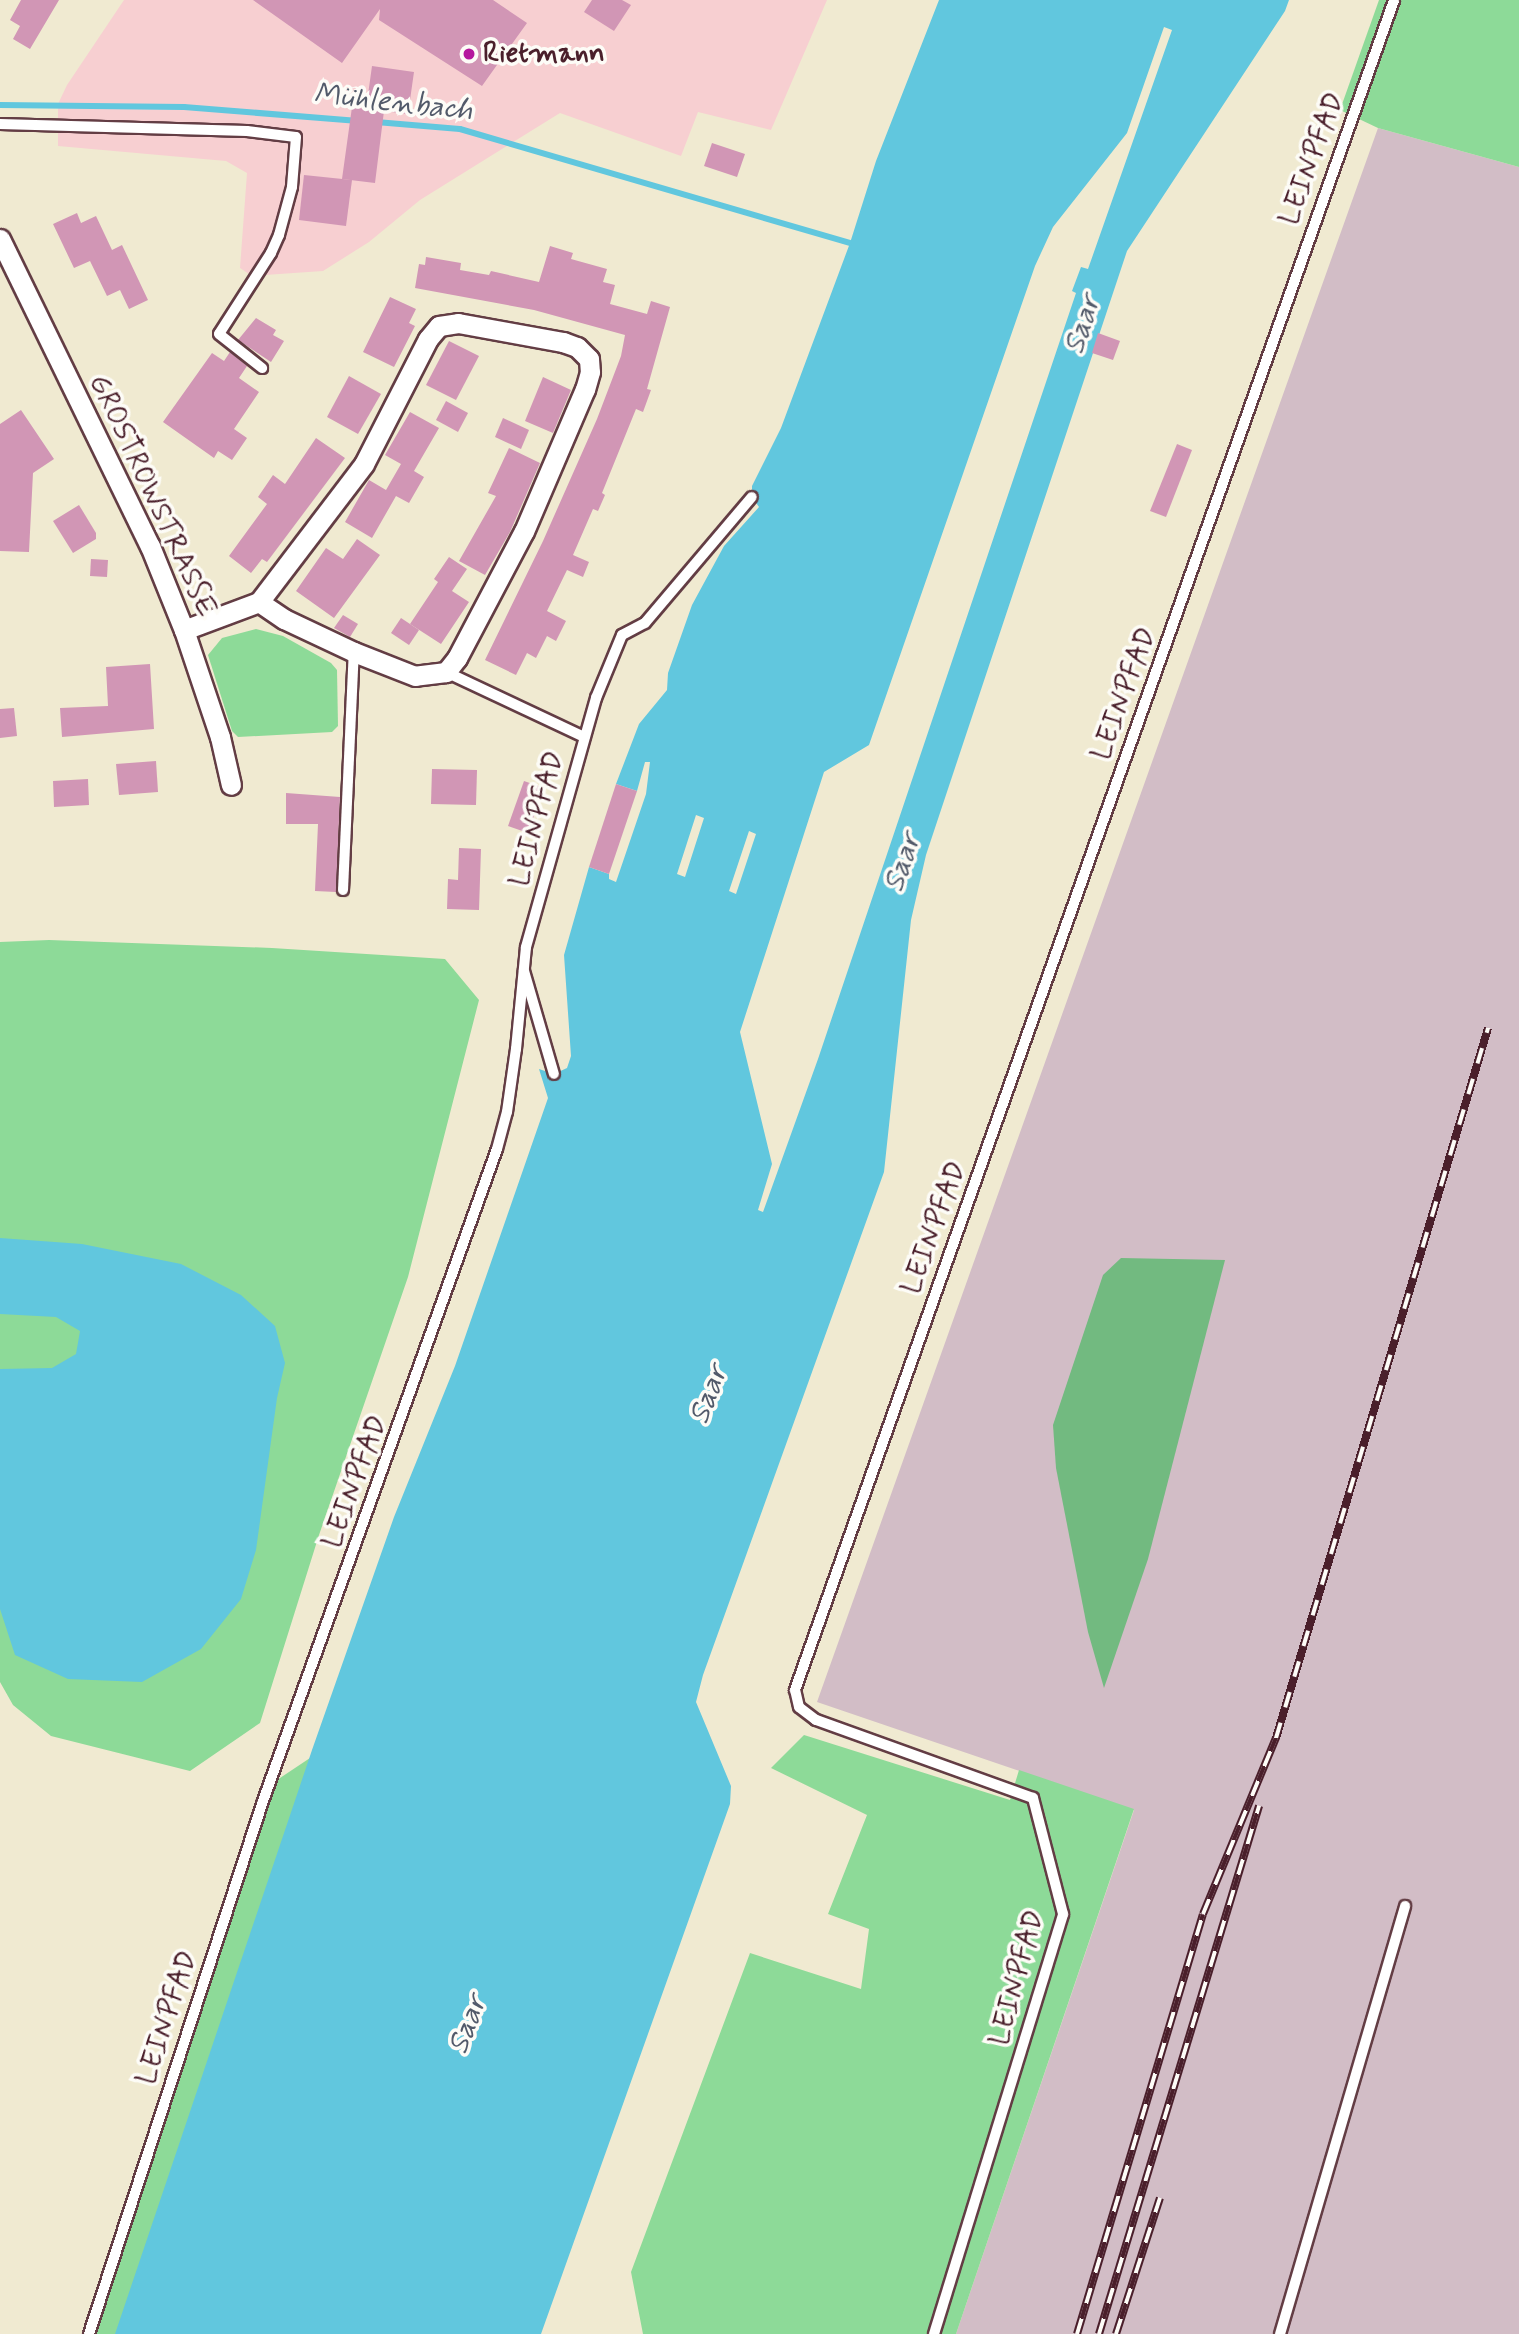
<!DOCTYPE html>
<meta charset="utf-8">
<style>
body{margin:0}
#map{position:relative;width:1519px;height:2334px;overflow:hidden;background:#f0ead1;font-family:Mynerve,sans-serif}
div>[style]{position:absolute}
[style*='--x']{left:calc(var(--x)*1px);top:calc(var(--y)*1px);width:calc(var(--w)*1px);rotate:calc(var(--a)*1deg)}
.built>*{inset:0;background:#f7cfd1}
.industrial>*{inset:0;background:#d2bdc6}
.green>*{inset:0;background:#8dda98}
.forest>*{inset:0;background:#72ba80}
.water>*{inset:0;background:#61c7de}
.stream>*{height:6px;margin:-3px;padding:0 3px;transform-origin:3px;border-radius:3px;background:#61c7de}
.building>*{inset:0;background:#d196b5}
.roads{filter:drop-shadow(2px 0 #633d44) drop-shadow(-2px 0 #633d44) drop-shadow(0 2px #633d44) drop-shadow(0 -2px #633d44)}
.lane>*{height:10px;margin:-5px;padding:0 5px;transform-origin:5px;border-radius:5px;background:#fff}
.street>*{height:19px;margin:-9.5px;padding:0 9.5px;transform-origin:9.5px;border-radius:9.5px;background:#fff}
.rail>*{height:8px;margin-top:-4px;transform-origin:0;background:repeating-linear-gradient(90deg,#fdfcf7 0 16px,#4a1f2b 0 32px);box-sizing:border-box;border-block:2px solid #4a1f2b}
.dots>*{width:19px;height:19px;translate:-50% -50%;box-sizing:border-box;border:4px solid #fdfcf7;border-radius:50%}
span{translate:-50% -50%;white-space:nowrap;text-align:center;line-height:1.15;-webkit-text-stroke:7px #fdfcf7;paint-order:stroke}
.poi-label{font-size:28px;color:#4a1f2b;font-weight:700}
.left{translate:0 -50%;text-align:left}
.street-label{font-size:28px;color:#4a1f2b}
.water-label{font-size:30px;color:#525a6a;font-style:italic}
</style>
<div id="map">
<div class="built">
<div style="clip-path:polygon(124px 0,827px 0,771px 130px,698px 112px,681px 156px,560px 113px,420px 200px,369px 242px,323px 271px,252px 276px,240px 268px,247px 173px,226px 161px,58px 146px,58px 104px,67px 85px)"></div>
</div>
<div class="industrial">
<div style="clip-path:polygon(1378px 128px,1519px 167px,1519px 2334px,956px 2334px,1134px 1810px,817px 1702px)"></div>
</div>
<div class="green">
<div style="clip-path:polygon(1379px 0,1519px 0,1519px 167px,1378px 128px,1340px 110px)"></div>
<div style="clip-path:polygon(256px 629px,283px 636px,331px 663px,337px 670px,338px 726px,332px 732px,238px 737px,232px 731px,208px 655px,222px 638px)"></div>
<div style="clip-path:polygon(49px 940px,272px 948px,445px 959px,479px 1000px,408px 1277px,319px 1535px,260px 1723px,190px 1771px,51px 1736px,13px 1705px,0 1682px,0 942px)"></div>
<div style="clip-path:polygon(804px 1735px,1010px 1800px,1019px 1770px,1134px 1809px,956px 2334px,643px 2334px,631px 2272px,750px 1953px,861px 1989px,869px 1929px,828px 1914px,867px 1815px,771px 1768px)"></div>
<div style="clip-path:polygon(313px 1756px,124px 2334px,84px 2334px,259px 1792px)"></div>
</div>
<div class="forest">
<div style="clip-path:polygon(1121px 1258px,1225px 1260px,1148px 1559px,1104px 1688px,1088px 1632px,1056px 1468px,1053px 1425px,1103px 1275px)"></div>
</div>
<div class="water">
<div style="clip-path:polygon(evenodd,939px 0,1289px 0,1285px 11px,1127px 251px,926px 855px,911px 920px,884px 1172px,703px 1675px,696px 1702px,731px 1786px,730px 1804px,541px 2334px,115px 2334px,312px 1750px,394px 1517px,455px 1366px,548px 1098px,539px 1069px,554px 1074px,567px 1068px,571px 1056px,564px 955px,589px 867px,609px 874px,609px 879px,616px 882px,646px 794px,650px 762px,645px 762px,637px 791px,616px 784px,639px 724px,667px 690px,668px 673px,692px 605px,724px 546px,759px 507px,752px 497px,752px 486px,781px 428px,850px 243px,876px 161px,939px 0,1164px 27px,1172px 30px,1088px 269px,1081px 267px,1072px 291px,1076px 293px,818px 1059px,763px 1212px,758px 1210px,772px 1164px,740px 1032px,824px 772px,869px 745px,1035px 266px,1053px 227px,1127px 133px,1164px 27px,939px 0,696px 815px,704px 818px,685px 877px,677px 874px,696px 815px,939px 0,749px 831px,756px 834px,736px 894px,729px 891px,749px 831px)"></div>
<div style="clip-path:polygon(0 1238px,82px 1244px,181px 1264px,241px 1295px,275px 1326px,285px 1363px,277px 1398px,256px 1550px,241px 1599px,201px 1649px,142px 1682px,68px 1679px,15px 1655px,0 1609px,0 1369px,52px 1368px,76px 1354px,80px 1331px,56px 1317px,0 1314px)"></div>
</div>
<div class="stream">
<div style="--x:0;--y:105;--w:184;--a:0.6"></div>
<div style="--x:184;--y:107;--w:175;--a:4.6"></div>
<div style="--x:376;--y:122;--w:84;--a:4.8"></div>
<div style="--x:460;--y:129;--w:406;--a:16.3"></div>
</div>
<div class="building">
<div style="clip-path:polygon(21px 0,59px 0,30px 49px,13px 39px,20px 26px,10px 20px)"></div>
<div style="clip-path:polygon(253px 0,493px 0,527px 23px,482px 86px,379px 20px,380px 9px,342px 63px)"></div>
<div style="clip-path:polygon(592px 0,622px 0,631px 5px,614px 31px,584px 12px)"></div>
<div style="clip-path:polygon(372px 66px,414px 72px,408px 114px,384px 111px,375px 183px,342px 179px,352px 107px,366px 109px)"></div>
<div style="clip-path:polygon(712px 143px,745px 154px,737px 177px,704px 166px)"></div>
<div style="clip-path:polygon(304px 175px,352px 180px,346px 226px,299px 220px)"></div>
<div style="clip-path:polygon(77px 213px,81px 223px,96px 216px,112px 250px,122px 245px,148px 300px,129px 309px,120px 290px,107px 296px,90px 261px,74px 268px,53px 224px)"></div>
<div style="clip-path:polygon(550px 246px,573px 253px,571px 259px,607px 269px,603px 282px,615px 285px,610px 304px,647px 314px,651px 301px,670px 307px,647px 389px,651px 390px,643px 412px,636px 409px,602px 493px,605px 495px,598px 511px,593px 509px,573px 555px,589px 562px,583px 577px,567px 570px,547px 611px,566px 621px,556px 641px,547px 636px,536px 658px,527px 653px,516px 675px,485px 660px,543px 541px,597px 419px,621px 356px,625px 335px,534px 310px,415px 288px,419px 264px,425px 265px,426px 257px,461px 263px,460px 270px,489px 275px,491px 271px,539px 282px)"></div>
<div style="clip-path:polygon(390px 297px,416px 309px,409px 323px,415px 326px,394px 367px,363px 352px)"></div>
<div style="clip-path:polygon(256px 318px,276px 330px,273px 335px,284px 341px,271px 362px,238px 340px)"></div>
<div style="clip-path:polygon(1098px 333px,1120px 341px,1113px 360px,1092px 353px)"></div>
<div style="clip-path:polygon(449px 341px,479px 356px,456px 400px,426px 385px)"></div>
<div style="clip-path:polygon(230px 352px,247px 366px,239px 378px,259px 392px,234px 429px,247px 438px,232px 460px,218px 451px,214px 458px,163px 422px,212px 353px,224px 361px)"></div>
<div style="clip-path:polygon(349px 376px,381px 394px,358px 434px,327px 417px)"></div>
<div style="clip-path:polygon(543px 377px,571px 390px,553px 433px,525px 421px)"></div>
<div style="clip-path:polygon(446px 401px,468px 413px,458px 432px,436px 420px)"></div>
<div style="clip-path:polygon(21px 410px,54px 459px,33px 473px,29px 552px,0 551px,0 424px)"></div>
<div style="clip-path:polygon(410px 412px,439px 428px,414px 471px,424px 477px,409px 503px,396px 496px,372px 538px,345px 522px,369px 480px,386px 490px,401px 464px,385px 455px)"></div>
<div style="clip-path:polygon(503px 418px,529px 430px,521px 449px,495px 437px)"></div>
<div style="clip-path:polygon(316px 438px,345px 458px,267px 562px,262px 559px,251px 573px,229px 556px,267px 504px,258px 497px,273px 475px,285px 484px)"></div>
<div style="clip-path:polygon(1177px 444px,1192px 450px,1166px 517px,1150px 511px)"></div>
<div style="clip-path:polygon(509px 448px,540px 463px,510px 532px,485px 575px,459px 561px,496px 496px,488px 493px)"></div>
<div style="clip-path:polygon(79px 505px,96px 533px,96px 539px,73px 553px,53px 521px)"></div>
<div style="clip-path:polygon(357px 539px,380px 555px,334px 618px,296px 591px,326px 548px,343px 559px)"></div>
<div style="clip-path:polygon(449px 557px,467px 569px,452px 591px,469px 602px,441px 644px,410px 624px,438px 582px,434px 579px)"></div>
<div style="clip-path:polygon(91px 559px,108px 560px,107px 577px,90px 576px)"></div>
<div style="clip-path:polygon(343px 615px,358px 624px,350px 637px,334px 628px)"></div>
<div style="clip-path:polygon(401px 618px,419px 630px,409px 645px,391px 633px)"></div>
<div style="clip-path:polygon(150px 664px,154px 729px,62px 737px,60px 708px,108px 706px,106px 667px)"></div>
<div style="clip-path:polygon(14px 708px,17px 736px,0 738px,0 709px)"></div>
<div style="clip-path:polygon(156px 761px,158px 792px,119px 795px,116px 764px)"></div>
<div style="clip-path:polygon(432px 769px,477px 770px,476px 805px,431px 804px)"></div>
<div style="clip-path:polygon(88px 779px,89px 805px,54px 807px,53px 781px)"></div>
<div style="clip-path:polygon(524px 781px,544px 788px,528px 833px,508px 826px)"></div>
<div style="clip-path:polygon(616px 784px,637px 791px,609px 874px,589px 867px)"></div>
<div style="clip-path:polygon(286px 793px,340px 797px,336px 892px,315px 891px,318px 824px,286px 824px)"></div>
<div style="clip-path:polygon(459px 848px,481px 849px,479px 910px,447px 909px,448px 879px,458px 880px)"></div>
</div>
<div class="roads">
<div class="lane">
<div style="--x:0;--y:124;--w:247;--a:1.6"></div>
<div style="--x:247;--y:131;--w:49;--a:7"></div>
<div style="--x:296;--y:137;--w:50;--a:94.6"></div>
<div style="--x:292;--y:187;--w:50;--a:105.2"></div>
<div style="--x:279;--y:235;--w:20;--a:114"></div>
<div style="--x:271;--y:253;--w:96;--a:122.7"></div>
<div style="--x:219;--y:334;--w:55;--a:38.3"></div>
<div style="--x:446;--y:672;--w:153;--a:25.2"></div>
<div style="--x:343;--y:890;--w:238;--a:-87.4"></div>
<div style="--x:524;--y:971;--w:107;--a:73.8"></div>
<div style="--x:89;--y:2334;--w:561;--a:-71.92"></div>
<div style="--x:263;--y:1801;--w:693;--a:-70.26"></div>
<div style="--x:497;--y:1149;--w:38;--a:-75"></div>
<div style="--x:507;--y:1112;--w:64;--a:-81.9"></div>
<div style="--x:516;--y:1049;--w:102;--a:-84.4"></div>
<div style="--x:526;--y:947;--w:259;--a:-74.3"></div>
<div style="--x:596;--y:698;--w:68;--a:-67.6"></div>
<div style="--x:622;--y:635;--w:26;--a:-28"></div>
<div style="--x:645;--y:623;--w:165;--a:-49.7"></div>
<div style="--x:934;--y:2334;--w:439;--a:-72.9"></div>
<div style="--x:1063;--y:1914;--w:120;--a:-104.5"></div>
<div style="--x:1033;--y:1798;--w:231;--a:-160.2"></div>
<div style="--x:816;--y:1720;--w:21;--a:-143"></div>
<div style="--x:799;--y:1707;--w:17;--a:-103"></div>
<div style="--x:795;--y:1690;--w:1793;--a:-70.48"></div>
<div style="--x:1280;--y:2334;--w:446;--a:-73.7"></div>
</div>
<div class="street">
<div style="--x:0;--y:239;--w:342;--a:64"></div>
<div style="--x:150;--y:546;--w:91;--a:68"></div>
<div style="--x:184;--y:630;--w:113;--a:71.4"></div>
<div style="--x:220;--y:737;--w:49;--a:77.1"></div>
<div style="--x:184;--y:630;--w:80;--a:-20.5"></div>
<div style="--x:259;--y:602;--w:173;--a:-52.7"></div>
<div style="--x:364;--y:464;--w:140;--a:-62.9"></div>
<div style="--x:428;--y:339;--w:17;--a:-50"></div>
<div style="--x:439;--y:326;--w:19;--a:-9"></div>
<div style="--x:458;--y:323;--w:107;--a:10.3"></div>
<div style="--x:563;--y:342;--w:15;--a:20"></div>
<div style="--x:577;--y:347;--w:17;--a:45"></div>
<div style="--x:589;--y:359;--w:13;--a:86"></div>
<div style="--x:590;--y:372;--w:18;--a:106"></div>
<div style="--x:585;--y:389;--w:155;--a:113.2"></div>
<div style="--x:524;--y:531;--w:144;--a:117.8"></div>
<div style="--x:457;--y:658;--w:18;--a:128"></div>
<div style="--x:446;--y:672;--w:31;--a:173"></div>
<div style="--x:415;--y:676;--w:66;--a:-158.5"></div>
<div style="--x:354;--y:652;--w:77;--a:-154.8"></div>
<div style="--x:284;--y:619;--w:30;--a:-146"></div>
</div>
</div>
<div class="rail">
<div style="--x:1077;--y:2334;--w:438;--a:-73.3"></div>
<div style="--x:1203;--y:1914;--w:191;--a:-67.5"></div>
<div style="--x:1276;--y:1738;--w:741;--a:-73.37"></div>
<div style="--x:1099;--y:2334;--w:552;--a:-73.14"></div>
<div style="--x:1116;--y:2334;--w:143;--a:-72.1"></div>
</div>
<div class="dots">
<div style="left:469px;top:54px;background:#b5179e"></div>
</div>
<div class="poi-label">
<span class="left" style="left:483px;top:54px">Rietmann</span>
</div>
<div class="street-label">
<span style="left:1313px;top:159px;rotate:-70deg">LEINPFAD</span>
<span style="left:152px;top:496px;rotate:65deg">GROSTROWSTRASSE</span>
<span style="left:1125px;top:694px;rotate:-70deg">LEINPFAD</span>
<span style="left:538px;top:819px;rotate:-75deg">LEINPFAD</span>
<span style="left:935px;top:1228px;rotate:-70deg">LEINPFAD</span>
<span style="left:356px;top:1482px;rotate:-70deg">LEINPFAD</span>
<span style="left:1018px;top:1978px;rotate:-75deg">LEINPFAD</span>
<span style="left:168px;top:2018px;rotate:-72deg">LEINPFAD</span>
</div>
<div class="water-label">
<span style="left:393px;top:103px;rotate:6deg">Mühlenbach</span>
<span style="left:1083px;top:325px;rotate:-72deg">Saar</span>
<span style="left:903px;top:863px;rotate:-71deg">Saar</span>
<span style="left:709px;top:1395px;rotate:-69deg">Saar</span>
<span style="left:468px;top:2025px;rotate:-69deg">Saar</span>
</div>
</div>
